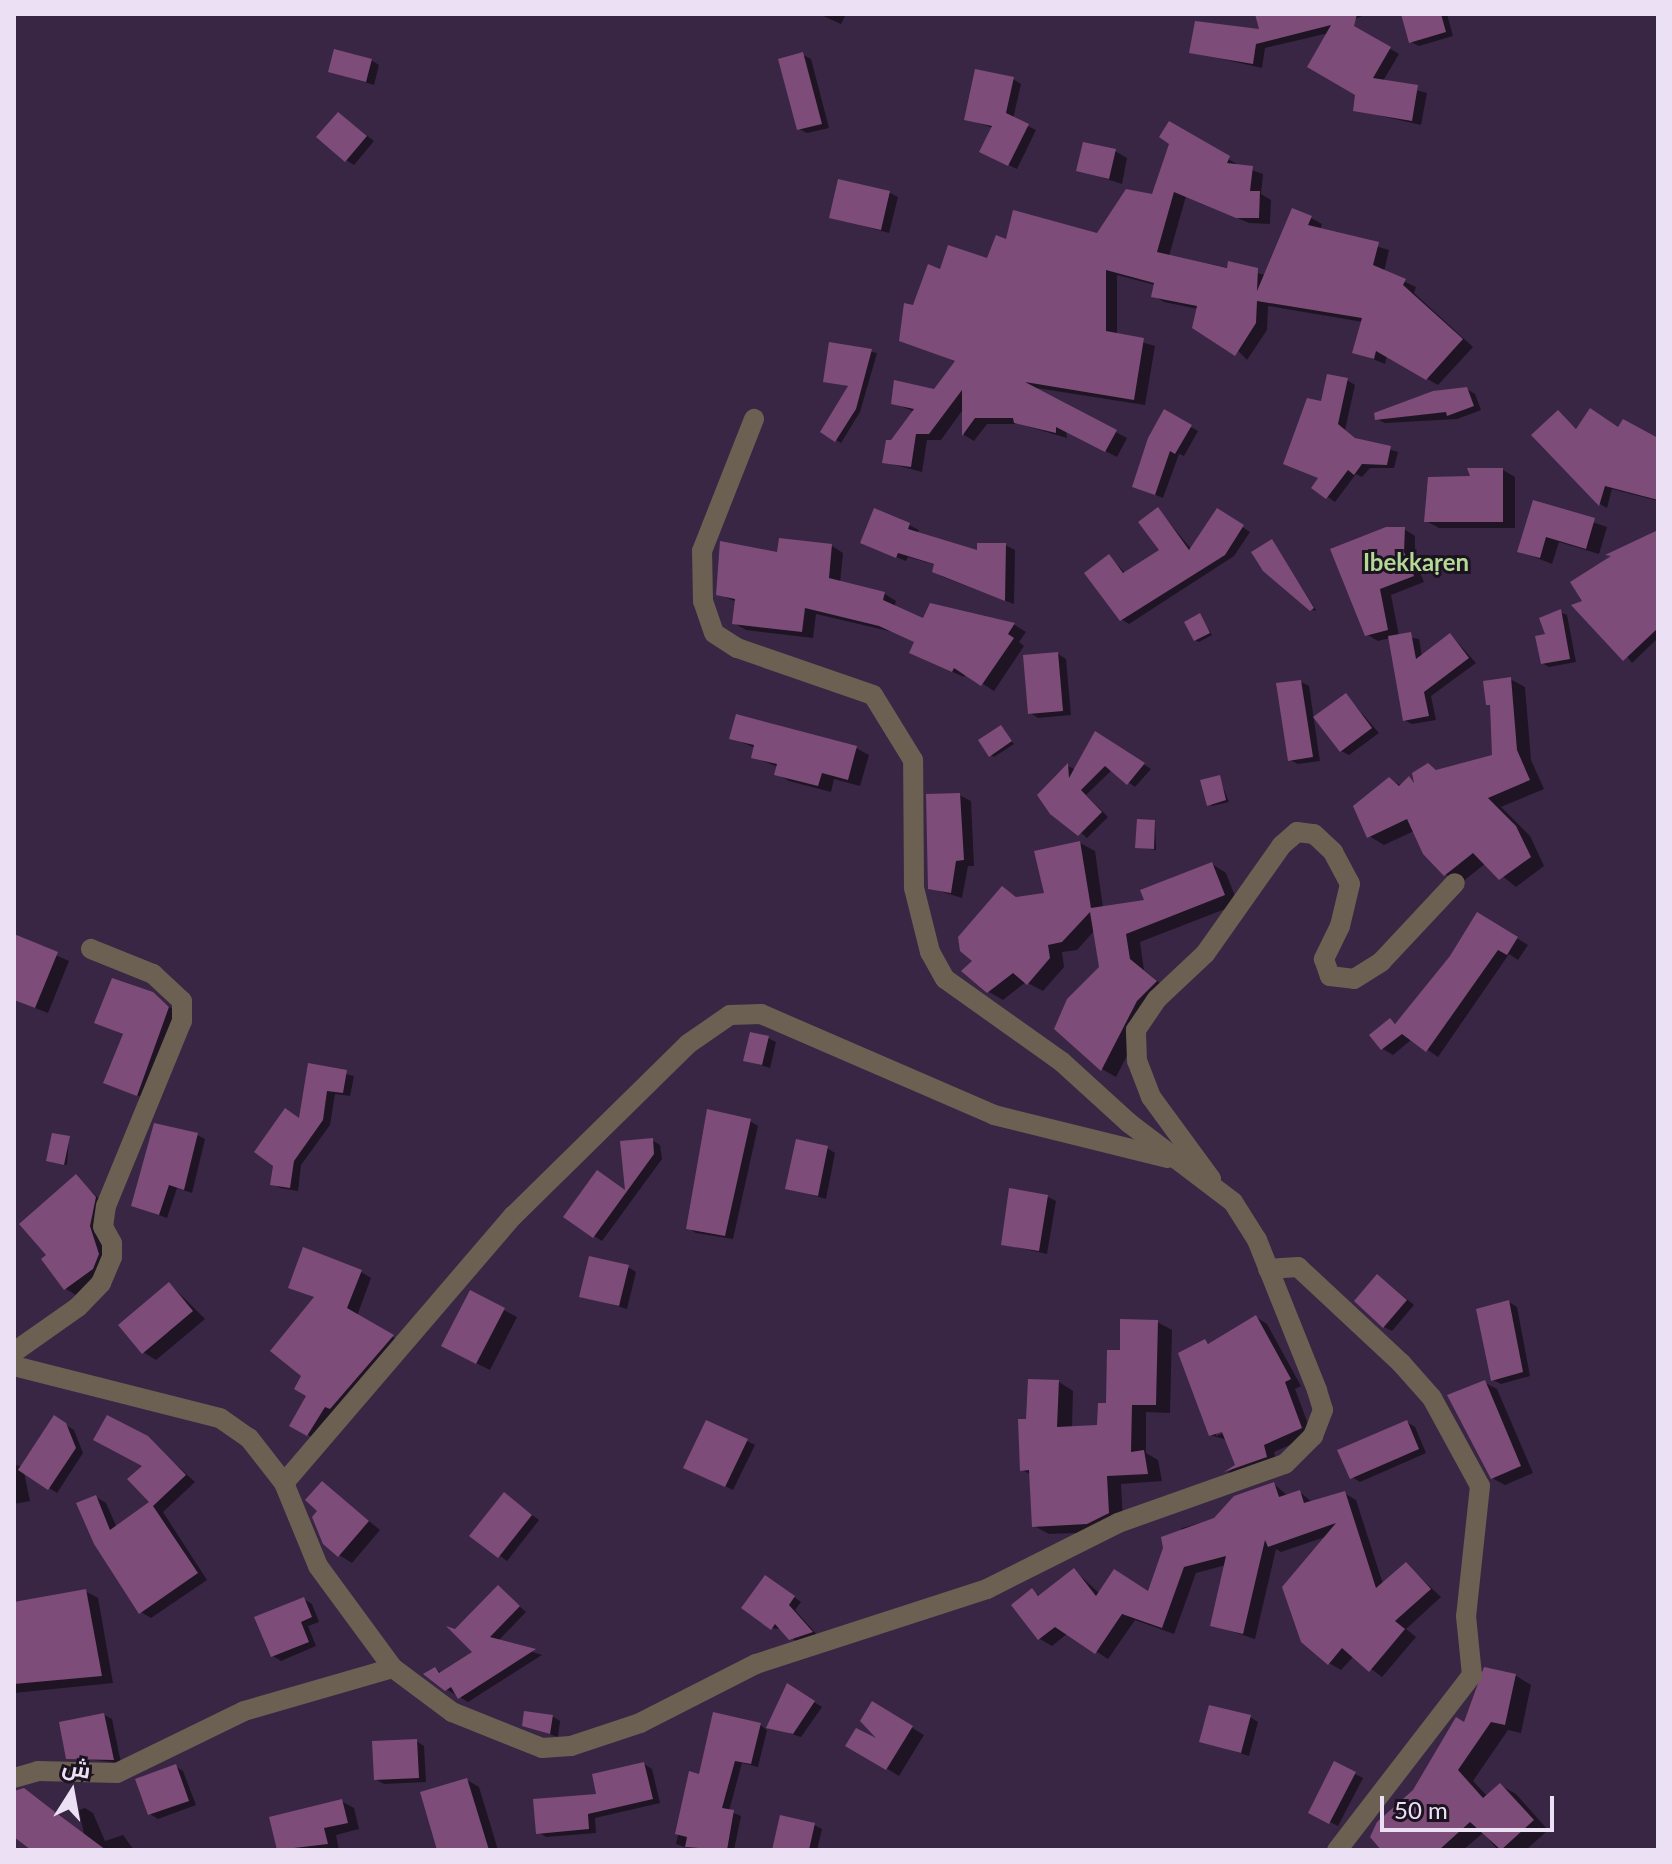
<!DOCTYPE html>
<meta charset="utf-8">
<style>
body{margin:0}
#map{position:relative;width:1672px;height:1864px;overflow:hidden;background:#392645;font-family:Lato,Cairo,sans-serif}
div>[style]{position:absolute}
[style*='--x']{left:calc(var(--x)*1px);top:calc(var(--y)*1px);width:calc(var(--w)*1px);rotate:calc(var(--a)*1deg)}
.shadow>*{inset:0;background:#0007}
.building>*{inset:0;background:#7e4c78}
.minor>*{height:20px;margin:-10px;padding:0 10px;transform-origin:10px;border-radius:10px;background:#6c6052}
span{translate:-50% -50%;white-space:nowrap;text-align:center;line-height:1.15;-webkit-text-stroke:6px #1c1321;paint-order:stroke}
.quarter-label{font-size:24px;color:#b3d995;font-weight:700}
.frame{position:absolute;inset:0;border:16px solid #ebe0f4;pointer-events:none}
.north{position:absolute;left:32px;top:1752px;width:80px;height:80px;-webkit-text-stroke:6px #1c1321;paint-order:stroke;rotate:11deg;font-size:22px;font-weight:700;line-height:32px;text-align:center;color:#ebe0f4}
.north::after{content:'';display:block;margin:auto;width:28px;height:36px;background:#ebe0f4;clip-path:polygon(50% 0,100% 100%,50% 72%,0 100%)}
.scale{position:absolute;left:1380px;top:1796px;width:174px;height:36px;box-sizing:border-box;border:4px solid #ebe0f4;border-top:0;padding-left:10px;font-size:24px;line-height:28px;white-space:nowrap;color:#ebe0f4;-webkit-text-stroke:6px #1c1321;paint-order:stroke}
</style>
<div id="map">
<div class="shadow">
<div style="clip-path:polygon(819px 14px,846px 14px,841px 24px)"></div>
<div style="clip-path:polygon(1257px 14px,1367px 14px,1346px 23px,1399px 54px,1383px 81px,1427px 93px,1421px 125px,1355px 110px,1358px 94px,1329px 33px,1265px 48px,1262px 68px,1191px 52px,1262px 31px)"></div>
<div style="clip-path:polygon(1403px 14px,1447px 14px,1453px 36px,1419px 46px,1411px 42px)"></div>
<div style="clip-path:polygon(803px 55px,811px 59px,829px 128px,807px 133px,799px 129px)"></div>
<div style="clip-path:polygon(371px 60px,379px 65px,374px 85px,330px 71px)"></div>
<div style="clip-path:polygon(1013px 79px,1021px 84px,1013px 119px,1036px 130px,1017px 169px,989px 156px,993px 128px,966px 119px)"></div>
<div style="clip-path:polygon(339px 114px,374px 141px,354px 165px,346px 160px)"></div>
<div style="clip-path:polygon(1170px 124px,1240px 166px,1263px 174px,1261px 194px,1271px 200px,1270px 224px,1249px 223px,1186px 196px,1169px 256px,1266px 275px,1311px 218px,1322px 224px,1320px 230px,1389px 250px,1384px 272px,1416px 287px,1414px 293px,1473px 347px,1438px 385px,1387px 356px,1385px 364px,1355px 352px,1363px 322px,1268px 306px,1267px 330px,1247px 360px,1198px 309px,1164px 302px,1153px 296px,1155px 285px,1117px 275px,1117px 335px,1155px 346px,1145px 405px,1030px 387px,1127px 438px,1117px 457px,1066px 431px,1067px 438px,1019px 424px,987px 424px,974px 441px,964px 435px,964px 408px,941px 440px,927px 440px,922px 472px,884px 462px,915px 412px,893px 403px,935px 392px,957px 362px,901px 340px,914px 308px,941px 271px,989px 261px,1007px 242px,1098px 235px,1153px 196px,1171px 143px)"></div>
<div style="clip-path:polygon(1115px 151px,1127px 158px,1122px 184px,1079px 170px)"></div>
<div style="clip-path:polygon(890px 193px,898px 197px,889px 233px,831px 217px)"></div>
<div style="clip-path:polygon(831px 344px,877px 353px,860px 412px,841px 443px,823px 432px,850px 387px,825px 381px)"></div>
<div style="clip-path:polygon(1347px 380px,1355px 385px,1345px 430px,1357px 440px,1398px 452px,1394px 468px,1370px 468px,1362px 477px,1356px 474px,1335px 502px,1314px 487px,1320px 479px,1323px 403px)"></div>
<div style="clip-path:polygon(1467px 389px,1475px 394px,1481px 410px,1457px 419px,1385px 423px,1377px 419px)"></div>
<div style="clip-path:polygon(1558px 412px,1578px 430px,1619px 429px,1658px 439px,1658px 501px,1612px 489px,1607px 508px,1600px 504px,1534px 435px)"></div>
<div style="clip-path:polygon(1191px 427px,1198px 431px,1184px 456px,1179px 454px,1163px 498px,1134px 486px)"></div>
<div style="clip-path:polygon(1503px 470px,1515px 477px,1515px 528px,1439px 528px,1426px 521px,1473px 478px)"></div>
<div style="clip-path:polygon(1534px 502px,1607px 527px,1599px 554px,1559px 542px,1552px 564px,1520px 551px)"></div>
<div style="clip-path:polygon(1158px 509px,1192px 550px,1224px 515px,1250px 532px,1234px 556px,1129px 624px,1121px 619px,1109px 556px,1126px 574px,1162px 550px)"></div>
<div style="clip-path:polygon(909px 525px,919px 530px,917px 534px,979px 552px,1005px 545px,1015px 550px,1014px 604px,943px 577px,934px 571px,936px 565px,908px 557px,906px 561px,871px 547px)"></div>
<div style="clip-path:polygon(1404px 529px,1415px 536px,1415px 560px,1424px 582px,1391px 595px,1399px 636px,1419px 639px,1422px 657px,1451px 635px,1476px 663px,1431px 696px,1436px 720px,1412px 724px,1404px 720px,1390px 638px,1378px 641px,1366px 634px,1333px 550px)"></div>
<div style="clip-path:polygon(1658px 529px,1658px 638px,1632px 663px,1585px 602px)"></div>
<div style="clip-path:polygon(780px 540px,832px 546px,843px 553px,840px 583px,885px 594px,896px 601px,894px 608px,924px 621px,931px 605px,1015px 625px,1026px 632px,1019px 642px,1024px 646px,994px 691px,966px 673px,964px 677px,923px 659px,916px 642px,893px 632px,816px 614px,813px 638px,746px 630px,734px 623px,737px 602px,718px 594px,779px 555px)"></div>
<div style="clip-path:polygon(1272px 541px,1316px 610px,1315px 611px,1311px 609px)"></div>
<div style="clip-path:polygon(1560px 612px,1567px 615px,1576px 662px,1549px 667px,1542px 663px,1548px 636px)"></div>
<div style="clip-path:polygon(1200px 616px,1212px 635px,1199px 642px,1195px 640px)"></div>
<div style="clip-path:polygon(1058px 654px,1066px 659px,1071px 715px,1038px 718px,1030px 713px)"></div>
<div style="clip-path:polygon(1510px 679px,1525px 687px,1531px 760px,1544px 789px,1501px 807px,1530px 836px,1544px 866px,1516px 887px,1486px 863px,1461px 883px,1445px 874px,1414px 831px,1384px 845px,1369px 836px,1389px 779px,1402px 786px,1409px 779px,1416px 783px,1428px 765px,1440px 772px,1494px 756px,1492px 707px,1488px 704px)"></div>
<div style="clip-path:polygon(1301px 682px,1309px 686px,1320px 761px,1298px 764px,1290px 760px)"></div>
<div style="clip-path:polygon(1346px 695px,1379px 733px,1349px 755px,1341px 751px)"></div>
<div style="clip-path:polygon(1003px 731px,1014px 744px,994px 757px,991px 755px)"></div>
<div style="clip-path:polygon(1096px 733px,1151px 769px,1135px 787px,1112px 770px,1086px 795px,1108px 817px,1087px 838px,1039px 795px,1068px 766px,1076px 770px)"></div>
<div style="clip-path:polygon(732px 738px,856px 748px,869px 755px,860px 786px,834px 779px,831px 792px,789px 781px,777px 774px,778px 767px,753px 757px,755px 748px)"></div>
<div style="clip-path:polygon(1219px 777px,1229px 802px,1212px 806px,1208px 804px)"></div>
<div style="clip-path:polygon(959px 795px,971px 801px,974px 866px,968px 866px,962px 898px,930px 888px)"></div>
<div style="clip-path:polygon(1155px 822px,1156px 850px,1137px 847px)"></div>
<div style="clip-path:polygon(1080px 843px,1095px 851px,1103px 908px,1146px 902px,1212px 864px,1226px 873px,1238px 904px,1140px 942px,1144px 970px,1170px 991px,1151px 1009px,1116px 1077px,1102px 1069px,1101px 967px,1095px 930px,1077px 950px,1062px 952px,1064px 967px,1043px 991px,1026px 982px,1003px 1000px,989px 992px,975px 961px,1003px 888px,1020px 899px,1046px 894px)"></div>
<div style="clip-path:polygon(1478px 914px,1528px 945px,1518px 960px,1509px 954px,1438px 1057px,1412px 1039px,1393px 1055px,1383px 1049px,1372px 1035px,1390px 1020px,1397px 1024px,1452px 957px)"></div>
<div style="clip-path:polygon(14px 937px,69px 961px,48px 1013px,14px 1000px)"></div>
<div style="clip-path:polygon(152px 994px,181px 1015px,150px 1101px,106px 1082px,124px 1035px,97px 1022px)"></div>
<div style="clip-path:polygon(768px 1038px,776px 1042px,770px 1068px,745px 1060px)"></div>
<div style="clip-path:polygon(310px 1066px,354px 1076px,350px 1096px,335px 1094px,330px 1125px,301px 1165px,298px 1191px,280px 1188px,272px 1184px,301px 1121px)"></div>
<div style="clip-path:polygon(750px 1121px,758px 1126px,733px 1239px,696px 1233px,688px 1228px)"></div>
<div style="clip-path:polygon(197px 1135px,205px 1139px,192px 1193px,177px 1188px,167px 1218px,142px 1209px)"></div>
<div style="clip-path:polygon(69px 1138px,67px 1165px,51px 1162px)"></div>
<div style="clip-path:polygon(652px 1140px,660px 1145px,662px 1159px,602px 1241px,594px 1236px,606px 1177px,627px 1193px,622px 1143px)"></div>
<div style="clip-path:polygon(827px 1148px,835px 1153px,826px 1199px,788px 1188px)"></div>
<div style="clip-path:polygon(76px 1177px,106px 1205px,109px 1261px,76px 1295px,66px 1289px,49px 1255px)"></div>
<div style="clip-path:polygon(1048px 1197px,1056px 1201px,1047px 1254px,1003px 1244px)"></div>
<div style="clip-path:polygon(628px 1267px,636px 1272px,627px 1309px,582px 1296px)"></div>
<div style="clip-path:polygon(361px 1272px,371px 1278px,357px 1316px,403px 1343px,319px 1441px,292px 1426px,309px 1396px,304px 1375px,316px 1298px,290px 1287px)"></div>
<div style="clip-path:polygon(1385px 1281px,1414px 1305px,1392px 1331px,1384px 1327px)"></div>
<div style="clip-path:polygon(170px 1284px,205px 1319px,156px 1360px,143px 1352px)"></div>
<div style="clip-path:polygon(1509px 1302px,1517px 1307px,1530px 1376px,1501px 1384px,1493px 1380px)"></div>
<div style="clip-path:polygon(504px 1310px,517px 1317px,490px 1370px,456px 1353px)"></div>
<div style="clip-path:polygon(evenodd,1256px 1317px,1267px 1324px,1301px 1386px,1295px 1389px,1312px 1435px,1274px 1452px,1277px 1463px,1237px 1477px,1228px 1472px,1237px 1466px,1227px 1440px,1210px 1435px,1205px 1341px,1211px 1345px,1256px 1317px,1232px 1430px,1216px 1436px,1216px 1432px,1232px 1430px)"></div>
<div style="clip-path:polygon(1157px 1322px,1172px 1330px,1170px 1413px,1146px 1412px,1146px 1453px,1158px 1460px,1162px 1481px,1121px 1484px,1123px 1521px,1102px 1532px,1049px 1534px,1034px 1526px,1032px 1475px,1022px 1470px,1028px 1421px,1059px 1382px,1073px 1391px,1072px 1428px,1099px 1427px,1122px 1352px)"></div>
<div style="clip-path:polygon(1484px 1382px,1497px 1389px,1533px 1473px,1505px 1485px,1492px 1478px)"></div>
<div style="clip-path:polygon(54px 1418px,74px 1430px,83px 1453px,57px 1493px,24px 1472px,30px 1501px,14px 1504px,14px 1464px,22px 1467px)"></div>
<div style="clip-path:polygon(1407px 1422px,1415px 1427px,1426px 1453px,1360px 1482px,1352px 1477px)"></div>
<div style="clip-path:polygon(147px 1438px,195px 1482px,163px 1512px,207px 1580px,151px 1618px,141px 1612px,96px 1497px,106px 1503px,117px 1528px,152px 1502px)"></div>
<div style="clip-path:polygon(747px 1441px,755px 1445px,733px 1490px,694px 1471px)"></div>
<div style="clip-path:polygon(322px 1483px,380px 1530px,352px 1563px,339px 1555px,320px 1511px)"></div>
<div style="clip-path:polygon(1274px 1484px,1288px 1496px,1300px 1492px,1313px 1503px,1344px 1493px,1356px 1500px,1383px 1584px,1406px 1564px,1441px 1597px,1406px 1629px,1416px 1637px,1382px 1677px,1354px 1656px,1341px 1670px,1329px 1663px,1328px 1536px,1281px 1552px,1276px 1549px,1255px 1639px,1212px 1625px,1226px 1565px,1196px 1573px,1174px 1634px,1135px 1620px,1108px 1659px,1068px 1633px,1052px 1646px,1040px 1639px,1032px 1591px,1041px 1596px,1074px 1570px,1100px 1594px,1149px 1594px,1182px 1528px,1215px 1519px)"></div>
<div style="clip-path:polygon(512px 1500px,539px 1520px,507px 1561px,472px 1535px)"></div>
<div style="clip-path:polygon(772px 1581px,801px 1602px,795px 1610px,818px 1636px,797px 1642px,781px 1629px,772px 1628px)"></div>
<div style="clip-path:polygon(498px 1588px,526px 1612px,498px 1641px,542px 1655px,468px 1702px,446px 1689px,435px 1669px,442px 1673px,476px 1653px,456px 1631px)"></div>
<div style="clip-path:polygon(85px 1591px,98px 1598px,113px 1683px,14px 1693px,14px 1607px)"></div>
<div style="clip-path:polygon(304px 1599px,312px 1604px,319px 1622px,308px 1626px,316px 1646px,281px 1661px,273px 1656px)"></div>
<div style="clip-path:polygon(1515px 1675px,1531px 1685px,1521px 1733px,1508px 1730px,1473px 1781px,1488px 1797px,1500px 1785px,1516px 1794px,1548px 1830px,1526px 1850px,1498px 1850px,1483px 1833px,1463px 1850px,1378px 1850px,1465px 1725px)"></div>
<div style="clip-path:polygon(795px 1690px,822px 1707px,801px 1737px,769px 1727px)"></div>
<div style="clip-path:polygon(873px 1704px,924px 1735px,899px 1776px,848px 1745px,883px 1744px)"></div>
<div style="clip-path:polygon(104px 1715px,112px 1719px,121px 1763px,68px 1757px)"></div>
<div style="clip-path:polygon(552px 1716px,560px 1721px,558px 1737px,524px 1725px)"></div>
<div style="clip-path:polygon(1250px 1717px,1258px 1722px,1249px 1756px,1201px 1741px)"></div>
<div style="clip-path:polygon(760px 1725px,767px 1730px,758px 1767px,742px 1763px,729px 1811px,741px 1816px,734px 1850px,693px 1850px,676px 1844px,691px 1774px,700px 1776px)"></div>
<div style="clip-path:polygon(416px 1741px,424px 1746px,426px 1782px,384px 1784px,375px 1779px)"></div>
<div style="clip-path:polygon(644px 1764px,652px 1769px,660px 1803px,595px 1818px,596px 1833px,546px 1837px,538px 1832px)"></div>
<div style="clip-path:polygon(1335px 1764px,1363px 1778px,1338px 1826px,1310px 1812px)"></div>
<div style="clip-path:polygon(175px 1766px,183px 1771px,196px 1805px,158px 1819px,150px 1814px)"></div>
<div style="clip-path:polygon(467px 1780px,479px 1787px,498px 1850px,439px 1850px)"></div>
<div style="clip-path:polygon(14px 1790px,24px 1790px,84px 1834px,79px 1810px,85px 1808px,93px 1813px,105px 1841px,123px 1835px,134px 1850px,34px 1850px,14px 1835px)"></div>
<div style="clip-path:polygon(341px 1801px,354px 1808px,359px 1829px,336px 1835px,339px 1850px,279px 1850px,271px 1818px)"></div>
<div style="clip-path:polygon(814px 1825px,822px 1829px,817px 1850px,774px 1850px)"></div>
</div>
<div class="building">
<div style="clip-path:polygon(1255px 14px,1357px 14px,1354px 26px,1391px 47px,1373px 78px,1418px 85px,1412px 121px,1353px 111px,1355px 95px,1307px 67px,1331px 25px,1256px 44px,1253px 64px,1189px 53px,1195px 21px,1259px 29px)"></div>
<div style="clip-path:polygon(1401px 14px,1441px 14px,1446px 32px,1409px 43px)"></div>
<div style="clip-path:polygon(334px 49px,372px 59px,366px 82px,328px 72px)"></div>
<div style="clip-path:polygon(803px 52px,822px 124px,797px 130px,778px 59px)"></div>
<div style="clip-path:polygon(975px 69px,1014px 77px,1006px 113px,1029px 124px,1008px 166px,979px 152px,992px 126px,964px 120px)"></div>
<div style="clip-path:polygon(338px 112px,367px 136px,345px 162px,316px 137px)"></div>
<div style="clip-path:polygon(1169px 121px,1230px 156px,1227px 163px,1253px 166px,1250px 191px,1260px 191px,1259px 218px,1236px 218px,1174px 192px,1157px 252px,1227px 268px,1228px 261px,1258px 268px,1257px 291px,1292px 208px,1312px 216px,1308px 225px,1379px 242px,1373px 265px,1406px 279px,1403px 285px,1463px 339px,1426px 380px,1376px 351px,1374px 359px,1352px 353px,1362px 318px,1257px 301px,1256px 323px,1235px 356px,1192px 328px,1197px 306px,1151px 297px,1154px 283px,1106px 270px,1106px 331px,1144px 338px,1134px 400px,1025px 382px,1117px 430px,1105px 452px,1056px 427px,1056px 433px,1014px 423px,1013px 418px,975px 418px,962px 436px,962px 390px,929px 434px,916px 434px,911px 467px,882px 463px,886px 440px,891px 440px,914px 409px,891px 404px,894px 380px,934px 389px,955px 361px,899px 341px,904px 303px,913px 305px,928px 264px,940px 269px,948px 245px,987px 258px,996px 235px,1006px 239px,1013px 210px,1097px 233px,1126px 189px,1152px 194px,1169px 144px,1159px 137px)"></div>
<div style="clip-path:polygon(1083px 142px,1116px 149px,1109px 179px,1076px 171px)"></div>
<div style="clip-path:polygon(838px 179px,890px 191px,881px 230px,829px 218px)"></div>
<div style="clip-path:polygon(829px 342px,872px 349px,856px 409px,835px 442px,820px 432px,848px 386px,823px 382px)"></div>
<div style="clip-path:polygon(1327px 374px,1348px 378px,1338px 424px,1355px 438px,1391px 446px,1387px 465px,1362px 464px,1354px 475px,1348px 470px,1326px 499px,1311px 488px,1318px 478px,1283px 464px,1307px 398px,1321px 401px)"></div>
<div style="clip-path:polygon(1467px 387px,1474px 406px,1447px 416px,1446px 412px,1375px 420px,1374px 413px,1433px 391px)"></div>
<div style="clip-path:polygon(1590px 408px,1618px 427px,1623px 419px,1658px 438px,1658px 500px,1605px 486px,1599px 506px,1531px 435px,1558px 410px,1576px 429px)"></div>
<div style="clip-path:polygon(1164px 409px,1192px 425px,1175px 454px,1170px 451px,1155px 495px,1132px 487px,1148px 438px)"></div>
<div style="clip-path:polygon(1467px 468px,1503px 468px,1503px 522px,1424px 522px,1428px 477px,1470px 476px)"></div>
<div style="clip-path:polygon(1533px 500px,1595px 518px,1586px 549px,1546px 537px,1540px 558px,1517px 552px)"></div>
<div style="clip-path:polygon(1158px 507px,1189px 550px,1217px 508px,1244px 525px,1225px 555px,1120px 621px,1084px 573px,1109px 554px,1123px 573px,1159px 550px,1138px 522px)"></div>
<div style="clip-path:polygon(874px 508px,910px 523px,908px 529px,977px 550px,977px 543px,1006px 543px,1005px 601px,932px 572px,934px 564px,898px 553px,896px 558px,860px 543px)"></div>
<div style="clip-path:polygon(1386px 527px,1405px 527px,1404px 552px,1414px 576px,1380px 589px,1388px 630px,1365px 636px,1330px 549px)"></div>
<div style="clip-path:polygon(1658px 530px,1658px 628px,1623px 661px,1571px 605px,1582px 601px,1570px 582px,1611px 556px,1605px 555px)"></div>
<div style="clip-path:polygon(779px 538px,832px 544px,829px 578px,885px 592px,883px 600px,923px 618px,930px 603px,1015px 623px,1008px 634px,1014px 638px,981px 686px,954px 668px,952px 672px,909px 653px,914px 642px,879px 626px,805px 608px,802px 632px,732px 624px,735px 599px,716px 595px,720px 541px,777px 552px)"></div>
<div style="clip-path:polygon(1272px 539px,1314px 608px,1310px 611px,1263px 571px,1251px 552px)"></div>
<div style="clip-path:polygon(1561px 609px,1570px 659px,1541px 664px,1535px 636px,1545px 634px,1539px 618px)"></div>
<div style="clip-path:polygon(1200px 613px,1210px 633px,1194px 641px,1184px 622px)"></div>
<div style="clip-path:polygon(1411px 632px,1416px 659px,1450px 633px,1469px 658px,1424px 692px,1429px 716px,1403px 721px,1388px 636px)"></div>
<div style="clip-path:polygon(1058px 652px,1063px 711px,1028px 714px,1023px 655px)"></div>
<div style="clip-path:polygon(1511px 677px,1517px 750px,1530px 780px,1488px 798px,1516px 826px,1531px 857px,1499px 880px,1473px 853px,1444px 876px,1423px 854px,1407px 819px,1367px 838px,1353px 806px,1389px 777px,1399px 786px,1409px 776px,1414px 783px,1412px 773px,1428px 763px,1436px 770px,1492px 755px,1490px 705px,1486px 705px,1483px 681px)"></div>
<div style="clip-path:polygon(1301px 680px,1313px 757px,1288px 761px,1276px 683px)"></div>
<div style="clip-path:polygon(1346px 693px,1372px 728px,1340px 752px,1313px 717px)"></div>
<div style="clip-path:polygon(736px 714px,857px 746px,848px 780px,822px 773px,818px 786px,774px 775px,777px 764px,751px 758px,754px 745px,729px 739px)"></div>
<div style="clip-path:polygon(1001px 725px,1012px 741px,989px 757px,978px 740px)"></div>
<div style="clip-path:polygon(1095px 731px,1145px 763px,1127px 785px,1105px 766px,1081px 790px,1102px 812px,1078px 836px,1050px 814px,1037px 795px,1068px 763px,1069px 778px)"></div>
<div style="clip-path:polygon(1220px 775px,1226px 800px,1207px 806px,1200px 780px)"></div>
<div style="clip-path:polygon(960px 793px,964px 860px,956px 861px,951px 893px,928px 889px,926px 794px)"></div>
<div style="clip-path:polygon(1137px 819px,1155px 820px,1154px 849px,1135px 848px)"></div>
<div style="clip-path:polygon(1080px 841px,1091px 908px,1144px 900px,1140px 890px,1212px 862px,1225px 895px,1126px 934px,1130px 959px,1157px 981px,1137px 1001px,1101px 1071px,1054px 1029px,1067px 999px,1099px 967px,1090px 912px,1062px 942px,1048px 945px,1050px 958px,1027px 985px,1013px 973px,987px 993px,961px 971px,972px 961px,960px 951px,958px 937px,1002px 886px,1016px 897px,1044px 893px,1034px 851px)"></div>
<div style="clip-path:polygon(1477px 912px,1518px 937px,1507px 955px,1498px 950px,1426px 1052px,1402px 1034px,1381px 1050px,1369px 1035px,1390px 1018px,1395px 1024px,1450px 956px)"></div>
<div style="clip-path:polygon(14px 934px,58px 952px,35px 1008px,14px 1000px)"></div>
<div style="clip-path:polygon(112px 978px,153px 992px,169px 1007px,137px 1096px,103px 1083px,123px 1034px,94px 1023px)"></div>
<div style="clip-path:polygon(750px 1032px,769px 1036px,762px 1065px,743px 1061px)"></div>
<div style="clip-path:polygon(308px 1063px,347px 1070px,343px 1093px,327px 1091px,323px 1120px,294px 1161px,290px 1188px,270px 1185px,273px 1166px,254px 1152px,285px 1108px,299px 1118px)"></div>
<div style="clip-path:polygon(707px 1109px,751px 1119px,725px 1236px,686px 1229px)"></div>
<div style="clip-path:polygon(154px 1123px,198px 1133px,184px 1190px,169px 1185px,159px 1215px,131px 1206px)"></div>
<div style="clip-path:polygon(52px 1133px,70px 1136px,64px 1165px,46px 1161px)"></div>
<div style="clip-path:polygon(653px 1138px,654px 1154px,593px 1238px,563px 1217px,597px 1170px,625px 1190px,620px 1141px)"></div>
<div style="clip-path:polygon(796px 1139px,828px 1146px,818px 1196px,785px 1189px)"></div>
<div style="clip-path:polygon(76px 1174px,96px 1197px,90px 1226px,99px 1254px,93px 1269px,64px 1290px,41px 1259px,46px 1255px,19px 1224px)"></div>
<div style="clip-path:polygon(1009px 1188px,1048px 1195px,1039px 1251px,1001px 1245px)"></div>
<div style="clip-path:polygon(303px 1247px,362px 1270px,347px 1308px,394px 1335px,330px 1409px,325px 1407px,307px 1436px,289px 1426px,306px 1396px,294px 1389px,301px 1376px,270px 1351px,314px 1297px,288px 1288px)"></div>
<div style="clip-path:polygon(589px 1256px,629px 1265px,619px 1306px,579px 1297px)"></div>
<div style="clip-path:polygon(1377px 1274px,1407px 1300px,1383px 1328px,1354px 1301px)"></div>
<div style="clip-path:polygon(169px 1282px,193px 1311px,142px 1354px,118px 1325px)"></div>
<div style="clip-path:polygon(470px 1290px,505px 1308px,476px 1364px,441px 1346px)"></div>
<div style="clip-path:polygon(1509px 1300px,1523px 1372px,1491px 1381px,1476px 1309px)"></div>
<div style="clip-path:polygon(1256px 1315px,1291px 1379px,1285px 1382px,1302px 1428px,1264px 1445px,1267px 1457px,1224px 1472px,1235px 1465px,1222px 1432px,1209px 1436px,1178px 1353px,1205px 1339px,1208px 1344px)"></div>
<div style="clip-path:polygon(1120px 1319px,1158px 1320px,1156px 1405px,1132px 1405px,1131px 1452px,1144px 1450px,1148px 1474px,1107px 1476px,1109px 1513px,1087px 1524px,1032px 1527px,1029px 1470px,1020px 1471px,1018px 1419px,1026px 1419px,1028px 1379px,1059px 1380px,1057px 1427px,1097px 1425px,1098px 1403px,1106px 1403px,1107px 1350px,1120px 1350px)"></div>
<div style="clip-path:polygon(1485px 1380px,1521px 1466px,1491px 1479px,1447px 1395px)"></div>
<div style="clip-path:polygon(54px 1415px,66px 1423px,76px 1448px,48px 1490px,18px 1470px)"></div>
<div style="clip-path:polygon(107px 1415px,148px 1436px,186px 1475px,153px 1506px,198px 1573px,139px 1614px,94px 1544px,76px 1503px,96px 1495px,110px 1530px,149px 1502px,127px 1479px,142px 1466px,93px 1440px)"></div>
<div style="clip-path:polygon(706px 1420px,748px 1439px,725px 1487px,683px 1468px)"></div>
<div style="clip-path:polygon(1407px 1420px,1419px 1449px,1350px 1479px,1337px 1450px)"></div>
<div style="clip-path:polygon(322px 1481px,369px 1521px,338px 1557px,323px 1544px,312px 1517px,317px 1511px,305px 1500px)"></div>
<div style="clip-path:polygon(1274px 1482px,1279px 1497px,1300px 1490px,1304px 1503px,1345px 1491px,1376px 1588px,1406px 1562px,1431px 1589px,1395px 1621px,1405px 1629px,1369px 1672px,1342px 1648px,1328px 1665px,1301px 1642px,1282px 1587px,1336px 1523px,1268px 1547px,1265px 1540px,1243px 1634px,1210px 1626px,1226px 1556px,1184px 1567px,1162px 1628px,1122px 1614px,1095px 1654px,1055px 1627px,1038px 1640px,1011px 1605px,1032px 1588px,1038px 1596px,1074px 1568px,1096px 1596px,1114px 1569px,1148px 1591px,1163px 1548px,1161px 1537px,1214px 1518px,1234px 1496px)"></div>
<div style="clip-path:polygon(504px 1492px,532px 1515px,498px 1558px,469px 1536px)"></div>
<div style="clip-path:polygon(765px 1575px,795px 1596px,789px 1605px,813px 1632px,789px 1640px,775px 1624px,771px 1630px,741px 1608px)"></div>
<div style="clip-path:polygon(498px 1585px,520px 1606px,490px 1637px,536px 1649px,458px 1699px,451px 1687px,445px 1691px,423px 1674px,435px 1667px,439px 1673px,472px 1652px,446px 1626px,455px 1629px)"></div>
<div style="clip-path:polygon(86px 1589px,102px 1676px,14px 1684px,14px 1602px)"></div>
<div style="clip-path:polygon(304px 1597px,312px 1617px,301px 1622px,309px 1642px,271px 1657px,254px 1617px)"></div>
<div style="clip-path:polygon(1484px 1667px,1516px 1674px,1505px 1725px,1491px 1722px,1458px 1770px,1483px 1798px,1500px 1783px,1534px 1820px,1501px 1850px,1470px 1822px,1439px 1850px,1381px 1850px,1370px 1837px,1377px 1822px,1413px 1790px,1456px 1717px,1464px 1722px)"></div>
<div style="clip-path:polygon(787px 1683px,815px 1701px,793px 1734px,766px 1728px)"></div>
<div style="clip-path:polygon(872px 1701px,913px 1726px,886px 1770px,845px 1746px,856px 1728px,876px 1738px,860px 1721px)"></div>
<div style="clip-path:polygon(1209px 1705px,1251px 1715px,1241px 1753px,1199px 1742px)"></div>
<div style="clip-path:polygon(524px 1711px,553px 1715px,550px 1734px,522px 1726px)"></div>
<div style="clip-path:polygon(713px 1712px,761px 1723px,751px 1764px,735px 1761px,722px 1808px,734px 1810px,727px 1850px,685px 1847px,687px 1837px,675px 1834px,689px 1771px,699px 1774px)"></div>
<div style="clip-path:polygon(104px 1713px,114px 1760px,66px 1759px,59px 1722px)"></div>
<div style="clip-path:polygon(417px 1739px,419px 1778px,374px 1780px,372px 1741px)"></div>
<div style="clip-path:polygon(1334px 1761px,1356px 1772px,1329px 1824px,1308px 1813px)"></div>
<div style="clip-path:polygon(644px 1762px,653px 1799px,588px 1814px,589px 1829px,536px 1834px,533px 1799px,596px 1794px,592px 1774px)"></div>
<div style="clip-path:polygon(176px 1764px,189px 1801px,148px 1815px,135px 1779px)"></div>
<div style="clip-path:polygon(467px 1778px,489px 1850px,437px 1850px,420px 1792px)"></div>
<div style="clip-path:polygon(24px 1788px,55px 1812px,106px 1850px,31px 1850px,14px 1837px,14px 1791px)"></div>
<div style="clip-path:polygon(342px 1799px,348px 1823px,324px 1828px,328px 1844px,277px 1850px,269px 1817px)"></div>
<div style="clip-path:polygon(780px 1815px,815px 1823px,809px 1850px,772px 1850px)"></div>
</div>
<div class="minor">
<div style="--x:1211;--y:1179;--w:102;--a:-126.2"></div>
<div style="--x:1151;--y:1097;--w:39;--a:-111"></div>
<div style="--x:1137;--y:1061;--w:31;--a:-92"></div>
<div style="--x:1136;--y:1030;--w:37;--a:-56"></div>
<div style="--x:1157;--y:999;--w:66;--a:-43.2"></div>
<div style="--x:1205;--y:954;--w:133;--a:-54.8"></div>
<div style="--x:1282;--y:845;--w:20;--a:-41"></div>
<div style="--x:1297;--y:832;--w:17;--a:7"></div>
<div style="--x:1314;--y:834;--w:26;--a:43"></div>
<div style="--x:1333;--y:852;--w:36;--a:62"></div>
<div style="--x:1350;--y:884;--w:43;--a:103.4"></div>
<div style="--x:1340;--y:926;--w:37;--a:116"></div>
<div style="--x:1324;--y:959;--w:18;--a:71"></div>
<div style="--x:1330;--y:976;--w:24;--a:7"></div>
<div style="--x:1354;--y:979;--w:32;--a:-32"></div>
<div style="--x:1381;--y:962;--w:108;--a:-46.9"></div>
<div style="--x:1268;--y:1269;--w:30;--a:-4"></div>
<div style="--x:1298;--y:1267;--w:141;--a:43"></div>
<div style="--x:1401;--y:1363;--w:47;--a:48.5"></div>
<div style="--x:1432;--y:1398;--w:100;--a:61.4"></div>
<div style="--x:1480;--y:1486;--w:131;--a:96.1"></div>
<div style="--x:1466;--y:1616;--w:59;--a:84.2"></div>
<div style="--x:1472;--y:1675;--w:221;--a:127.6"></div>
<div style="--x:14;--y:1352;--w:78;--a:-35.1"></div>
<div style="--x:78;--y:1307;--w:33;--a:-46"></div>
<div style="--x:101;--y:1283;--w:28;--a:-67"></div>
<div style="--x:112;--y:1257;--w:14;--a:-90"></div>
<div style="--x:112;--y:1243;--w:18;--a:-119"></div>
<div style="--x:103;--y:1227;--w:21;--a:-82"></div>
<div style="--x:106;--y:1206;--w:200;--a:-67.7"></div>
<div style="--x:182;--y:1021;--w:20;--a:-90"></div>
<div style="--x:182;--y:1001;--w:40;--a:-137"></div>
<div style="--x:153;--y:974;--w:67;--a:-158"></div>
<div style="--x:14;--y:1366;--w:212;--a:14.2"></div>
<div style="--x:220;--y:1418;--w:35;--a:35"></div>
<div style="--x:249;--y:1438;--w:57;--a:52.1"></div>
<div style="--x:284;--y:1483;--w:90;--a:67.7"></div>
<div style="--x:318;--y:1566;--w:127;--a:53.7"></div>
<div style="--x:393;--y:1668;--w:74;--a:36.7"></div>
<div style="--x:452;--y:1712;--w:97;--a:21.8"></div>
<div style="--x:542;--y:1748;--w:29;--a:-4"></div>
<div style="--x:571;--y:1746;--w:73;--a:-18.4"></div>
<div style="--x:640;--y:1723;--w:130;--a:-27"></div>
<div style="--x:756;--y:1664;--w:243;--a:-18"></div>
<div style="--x:987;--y:1589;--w:147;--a:-26.7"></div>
<div style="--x:1118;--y:1523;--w:177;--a:-19.5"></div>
<div style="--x:1285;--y:1464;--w:40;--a:-45"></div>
<div style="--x:1313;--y:1436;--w:28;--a:-69"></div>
<div style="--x:1323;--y:1410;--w:21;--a:-107"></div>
<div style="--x:1317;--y:1390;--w:162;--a:-111.8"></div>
<div style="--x:1257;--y:1240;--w:45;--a:-122.3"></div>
<div style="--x:1233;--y:1202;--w:131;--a:-142.8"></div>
<div style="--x:1129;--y:1123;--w:91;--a:-137.7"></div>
<div style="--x:1062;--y:1062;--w:143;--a:-144.6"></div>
<div style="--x:945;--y:979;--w:31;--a:-119"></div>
<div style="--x:930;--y:952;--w:66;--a:-104"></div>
<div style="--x:914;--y:888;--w:128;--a:-90.4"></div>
<div style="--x:913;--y:760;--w:76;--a:-121.6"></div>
<div style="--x:873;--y:695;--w:144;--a:-160.9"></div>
<div style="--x:737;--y:648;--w:27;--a:-147"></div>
<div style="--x:714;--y:633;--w:34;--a:-109"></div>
<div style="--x:703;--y:601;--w:50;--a:-91.1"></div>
<div style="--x:702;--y:551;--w:142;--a:-68.5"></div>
<div style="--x:284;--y:1483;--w:352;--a:-49.4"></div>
<div style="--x:513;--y:1216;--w:245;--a:-44.5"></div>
<div style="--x:688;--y:1044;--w:51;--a:-34.6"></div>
<div style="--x:730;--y:1015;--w:31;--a:-2"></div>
<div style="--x:761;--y:1014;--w:254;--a:23.4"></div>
<div style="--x:994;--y:1115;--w:179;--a:13.9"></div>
<div style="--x:14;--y:1778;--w:25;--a:-16"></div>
<div style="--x:38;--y:1771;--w:79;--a:1.5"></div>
<div style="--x:117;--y:1773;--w:141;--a:-26"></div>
<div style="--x:244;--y:1711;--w:155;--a:-16.1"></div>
</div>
<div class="quarter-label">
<span style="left:1416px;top:562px">Ibekkaṛen</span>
</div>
<div class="frame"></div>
<div class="north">ش</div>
<div class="scale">50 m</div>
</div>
